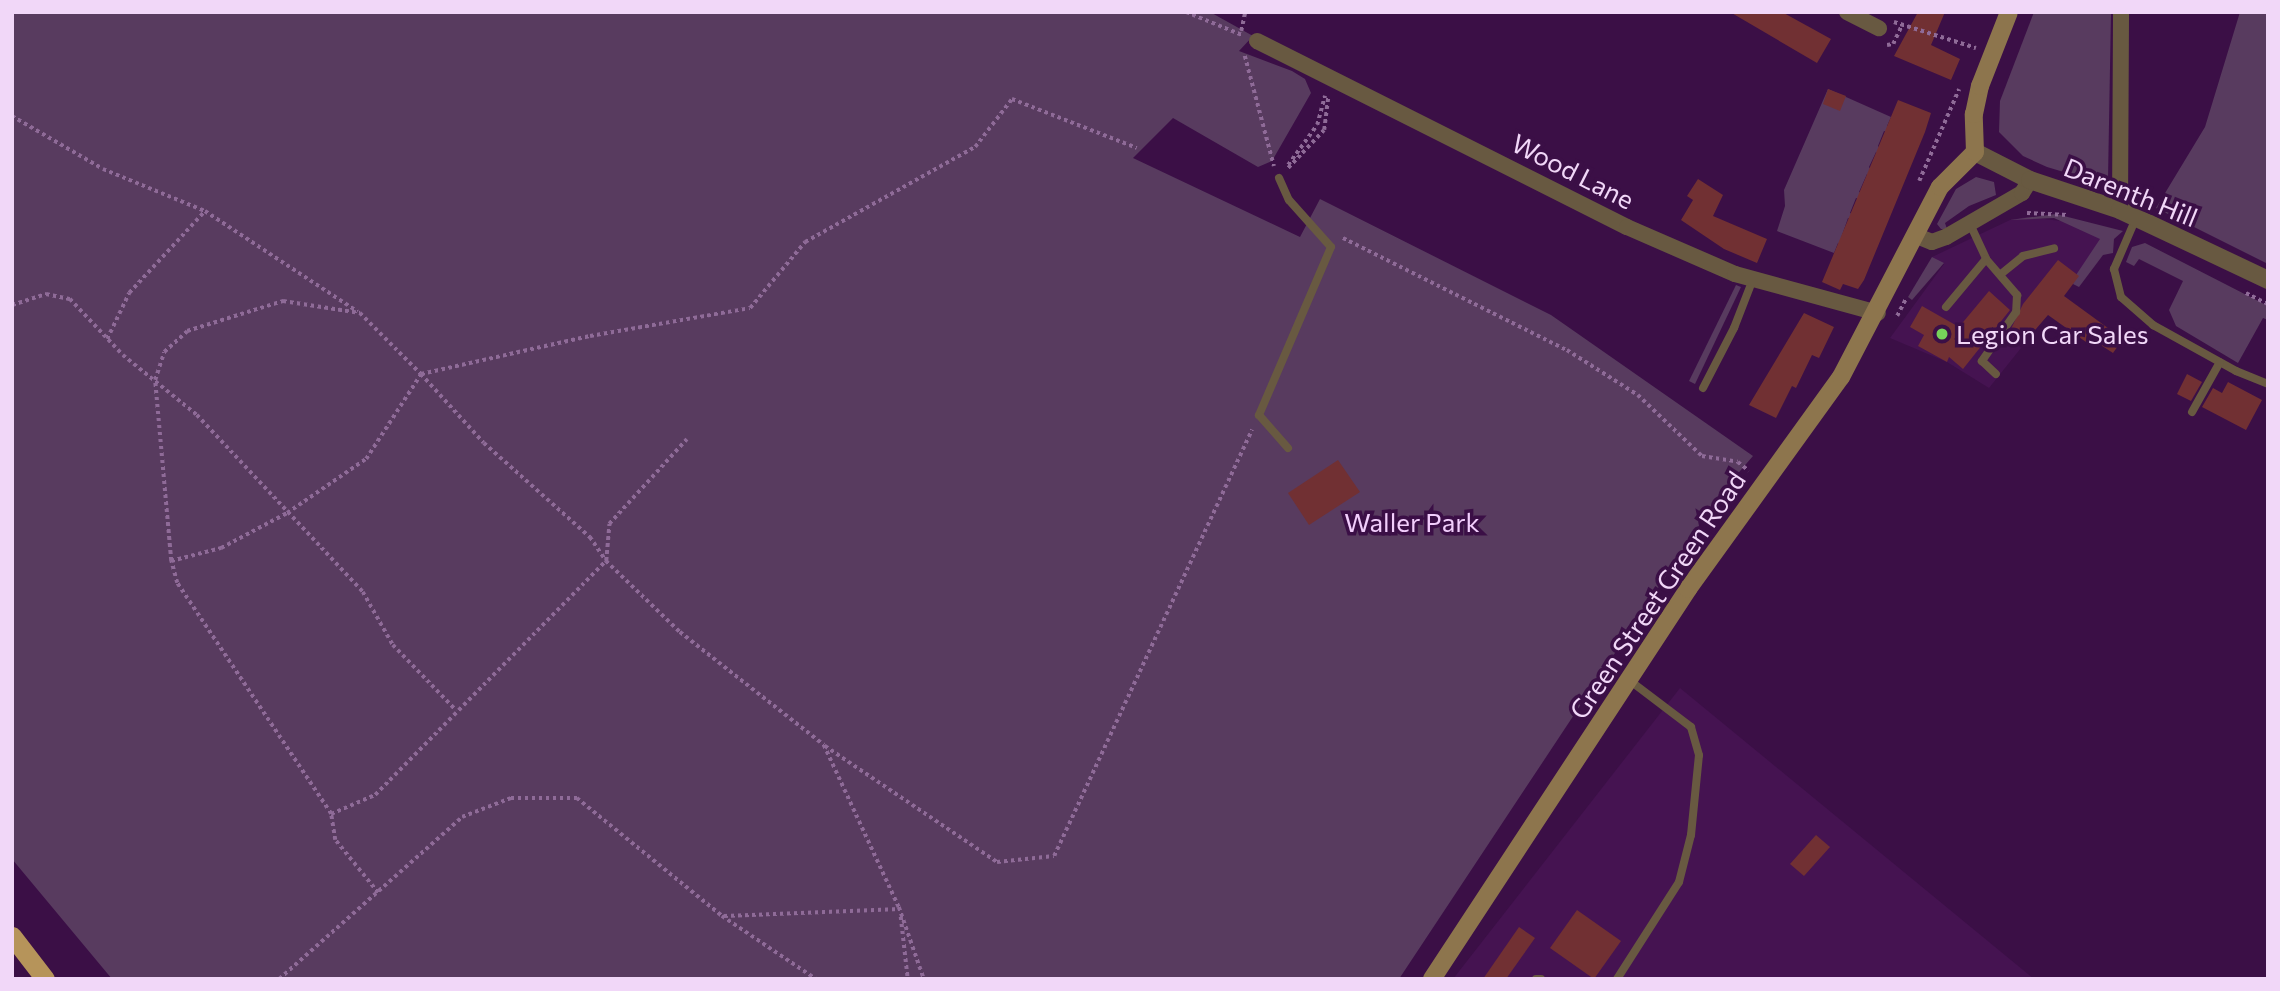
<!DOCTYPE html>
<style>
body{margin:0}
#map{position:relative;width:2280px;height:991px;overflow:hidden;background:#3b0f46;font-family:Commissioner,sans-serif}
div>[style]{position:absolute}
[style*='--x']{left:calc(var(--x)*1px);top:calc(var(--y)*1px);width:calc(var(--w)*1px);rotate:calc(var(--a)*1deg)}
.built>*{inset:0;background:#451351}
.green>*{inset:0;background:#583b5f}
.building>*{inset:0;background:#713033}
.path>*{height:3.5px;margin-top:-1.75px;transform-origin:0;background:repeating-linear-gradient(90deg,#8f6b98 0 3.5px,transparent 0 7px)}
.service>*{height:8px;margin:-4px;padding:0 4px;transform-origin:4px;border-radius:4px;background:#685941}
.minor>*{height:16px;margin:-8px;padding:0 8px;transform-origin:8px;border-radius:8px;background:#685941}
.tertiary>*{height:18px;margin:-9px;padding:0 9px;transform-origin:9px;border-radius:9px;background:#685941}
.secondary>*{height:18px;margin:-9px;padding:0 9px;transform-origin:9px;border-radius:9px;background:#8d754d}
.trunk>*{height:19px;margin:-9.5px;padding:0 9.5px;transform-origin:9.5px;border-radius:9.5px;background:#b6945a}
.dots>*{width:19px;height:19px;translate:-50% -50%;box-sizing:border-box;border:4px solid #3b0f46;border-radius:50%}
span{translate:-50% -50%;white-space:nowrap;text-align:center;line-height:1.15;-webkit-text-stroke:7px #3b0f46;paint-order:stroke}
.street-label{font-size:26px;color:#f1d7f8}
.poi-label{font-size:26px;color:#f1d7f8}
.left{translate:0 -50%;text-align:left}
.park-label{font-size:26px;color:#f2cefc}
.frame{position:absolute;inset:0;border:14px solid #f1d7f8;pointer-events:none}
</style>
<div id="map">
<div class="built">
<div style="clip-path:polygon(2027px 217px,2069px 222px,2101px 239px,2101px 248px,1989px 388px,1947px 362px,1890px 338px,1944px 264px,1932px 257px,2010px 220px)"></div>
<div style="clip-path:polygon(1680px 688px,2034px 979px,1453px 979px)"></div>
</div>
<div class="green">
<div style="clip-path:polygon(12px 12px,1210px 12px,1253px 36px,1239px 51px,1292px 71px,1305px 79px,1311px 93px,1272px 161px,1258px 167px,1173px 118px,1133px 158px,1300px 237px,1320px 199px,1551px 315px,1753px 456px,1721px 493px,1399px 979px,112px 979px,12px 859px)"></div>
<div style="clip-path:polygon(2034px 12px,2111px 12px,2108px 179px,2097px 182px,2047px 167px,2023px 156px,1999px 132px,2000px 101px)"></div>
<div style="clip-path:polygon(2240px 12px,2268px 12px,2268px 264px,2156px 208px,2205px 127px)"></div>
<div style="clip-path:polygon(1828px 89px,1891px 117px,1887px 126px,1895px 129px,1892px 134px,1884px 131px,1878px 146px,1884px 155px,1876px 152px,1869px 167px,1875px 177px,1867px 174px,1859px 192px,1867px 196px,1865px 201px,1856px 198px,1850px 213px,1858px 217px,1856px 221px,1848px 218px,1841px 238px,1846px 247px,1838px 243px,1834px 253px,1777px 231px,1785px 206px,1784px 190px)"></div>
<div style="clip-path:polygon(1976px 177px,1994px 182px,1996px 195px,1969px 206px,1945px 223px,1947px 229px,1941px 229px,1937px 224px,1956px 189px)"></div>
<div style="clip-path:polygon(2056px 214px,2123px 231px,2114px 239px,2113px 253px,2103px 255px,2079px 287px,2073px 284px,2076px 275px,2100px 239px,2054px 218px,2010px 220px)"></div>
<div style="clip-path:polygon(2145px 243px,2268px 306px,2268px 320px,2263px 318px,2238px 363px,2176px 326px,2169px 310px,2183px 281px,2139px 259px,2134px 266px,2126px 262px,2132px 247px)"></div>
<div style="clip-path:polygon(1932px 257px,1944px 263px,1912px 300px,1908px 297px)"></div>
<div style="clip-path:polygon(1736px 285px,1741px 287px,1695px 384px,1689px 381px)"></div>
</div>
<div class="building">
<div style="clip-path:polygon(1730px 12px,1782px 12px,1831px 39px,1817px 63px)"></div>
<div style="clip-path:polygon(1918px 12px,1945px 12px,1931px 45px,1960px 59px,1951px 80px,1894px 56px)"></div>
<div style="clip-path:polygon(1828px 89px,1846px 96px,1840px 111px,1823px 104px)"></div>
<div style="clip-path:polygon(1898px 100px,1931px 113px,1925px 132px,1864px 280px,1858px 289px,1843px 284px,1840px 290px,1822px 282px)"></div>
<div style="clip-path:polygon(1698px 179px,1723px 195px,1713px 216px,1767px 239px,1757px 263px,1724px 249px,1681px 220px,1693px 200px,1687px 196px)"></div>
<div style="clip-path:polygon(2058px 260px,2079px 276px,2064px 296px,2123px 339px,2113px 353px,2096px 342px,2093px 347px,2048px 315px,2023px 344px,2009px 333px,2023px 304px)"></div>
<div style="clip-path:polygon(1989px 291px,2010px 310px,1963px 369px,1949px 357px,1947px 362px,1918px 346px,1924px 335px,1910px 327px,1922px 306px,1959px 327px)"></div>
<div style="clip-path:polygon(1804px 313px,1834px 327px,1819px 358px,1812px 355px,1796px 388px,1792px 386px,1776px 418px,1749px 405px)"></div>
<div style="clip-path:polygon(2187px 374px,2202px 382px,2191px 401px,2177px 394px)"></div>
<div style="clip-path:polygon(2228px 382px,2262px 400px,2246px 430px,2202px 407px,2213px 388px,2222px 393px)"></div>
<div style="clip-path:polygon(1338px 460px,1360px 492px,1309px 525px,1288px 493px)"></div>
<div style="clip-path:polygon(1816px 835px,1830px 847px,1804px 876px,1790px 864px)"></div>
<div style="clip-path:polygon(1577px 910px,1621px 941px,1594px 979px,1550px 948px)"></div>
<div style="clip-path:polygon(1519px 927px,1535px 938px,1506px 979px,1483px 979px)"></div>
</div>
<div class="path">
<div style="--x:1186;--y:12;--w:61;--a:22.3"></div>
<div style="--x:1894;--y:22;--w:86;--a:17.6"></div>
<div style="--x:1241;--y:31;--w:19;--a:-78"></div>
<div style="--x:1887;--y:45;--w:6;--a:-9"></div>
<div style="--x:1893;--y:44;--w:21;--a:-65"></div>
<div style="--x:1245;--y:56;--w:114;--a:75.2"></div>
<div style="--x:12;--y:116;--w:105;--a:30.2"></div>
<div style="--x:103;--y:169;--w:110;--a:22.4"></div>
<div style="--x:205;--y:211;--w:183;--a:33.4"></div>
<div style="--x:1288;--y:165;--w:49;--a:-54.1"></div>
<div style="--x:1317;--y:125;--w:30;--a:-75"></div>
<div style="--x:1288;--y:168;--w:52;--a:-46.5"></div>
<div style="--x:1324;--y:130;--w:34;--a:-83"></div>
<div style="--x:1919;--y:181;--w:100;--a:-66.5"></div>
<div style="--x:2027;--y:213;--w:41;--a:2.8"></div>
<div style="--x:1343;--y:238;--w:250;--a:26.6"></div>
<div style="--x:1567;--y:350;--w:84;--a:32.4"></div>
<div style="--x:1638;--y:395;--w:88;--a:43.6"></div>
<div style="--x:1702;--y:456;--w:36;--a:9"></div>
<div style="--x:1738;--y:462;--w:14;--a:39"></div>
<div style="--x:2246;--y:293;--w:25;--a:27"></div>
<div style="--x:12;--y:305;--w:36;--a:-18"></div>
<div style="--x:46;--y:294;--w:25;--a:12"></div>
<div style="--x:70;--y:299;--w:77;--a:46.6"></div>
<div style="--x:123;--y:355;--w:95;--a:39"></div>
<div style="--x:197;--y:415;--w:243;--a:46.8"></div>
<div style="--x:363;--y:592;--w:61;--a:60.5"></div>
<div style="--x:393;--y:645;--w:91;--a:45.9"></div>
<div style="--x:1897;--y:316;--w:20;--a:-63"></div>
<div style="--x:107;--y:339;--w:51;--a:-64.4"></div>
<div style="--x:129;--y:293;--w:112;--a:-47.2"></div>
<div style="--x:171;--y:561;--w:52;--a:-14.6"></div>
<div style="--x:221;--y:548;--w:75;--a:-27.9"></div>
<div style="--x:287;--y:513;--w:96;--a:-34.4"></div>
<div style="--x:366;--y:459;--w:101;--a:-57.1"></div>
<div style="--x:421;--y:374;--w:93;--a:47.6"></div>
<div style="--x:484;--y:443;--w:142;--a:41.6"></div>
<div style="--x:590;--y:537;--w:29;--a:56"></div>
<div style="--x:606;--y:561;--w:103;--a:43.8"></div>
<div style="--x:680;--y:632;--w:183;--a:38.1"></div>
<div style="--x:824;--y:745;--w:179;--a:65.2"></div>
<div style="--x:899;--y:907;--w:76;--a:70.9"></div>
<div style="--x:825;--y:746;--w:207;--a:34"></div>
<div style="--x:997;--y:862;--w:57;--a:-6"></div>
<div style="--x:1054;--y:856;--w:470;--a:-65.1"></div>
<div style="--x:331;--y:814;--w:48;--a:-23.4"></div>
<div style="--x:375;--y:795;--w:329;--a:-45.4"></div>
<div style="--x:606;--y:561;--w:37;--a:-85"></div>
<div style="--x:609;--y:524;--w:115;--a:-47.5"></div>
<div style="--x:378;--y:893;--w:68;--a:-129.1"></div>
<div style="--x:335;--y:840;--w:26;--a:-99"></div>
<div style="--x:331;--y:814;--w:278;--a:-123.7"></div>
<div style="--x:177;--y:583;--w:23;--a:-105"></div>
<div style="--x:171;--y:561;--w:182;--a:-95.1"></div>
<div style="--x:155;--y:380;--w:29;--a:-72"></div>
<div style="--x:164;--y:352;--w:31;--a:-42"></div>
<div style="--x:187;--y:331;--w:101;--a:-17.4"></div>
<div style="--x:283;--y:301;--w:78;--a:8.9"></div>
<div style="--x:360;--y:313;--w:86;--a:45"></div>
<div style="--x:421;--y:374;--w:173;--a:-12.7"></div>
<div style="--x:590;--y:336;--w:162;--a:-9.9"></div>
<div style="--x:750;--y:308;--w:86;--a:-50.2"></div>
<div style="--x:805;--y:242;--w:195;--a:-29.2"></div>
<div style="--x:975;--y:147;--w:61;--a:-52.4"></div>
<div style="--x:1012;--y:99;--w:134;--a:21.4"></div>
<div style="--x:724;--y:916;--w:176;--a:-2.3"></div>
<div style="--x:901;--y:917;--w:62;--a:83.6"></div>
<div style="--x:279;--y:979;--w:244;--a:-41.5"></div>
<div style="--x:462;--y:817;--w:53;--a:-21.2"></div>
<div style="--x:511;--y:798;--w:66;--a:0"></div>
<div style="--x:577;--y:798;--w:187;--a:39.1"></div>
<div style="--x:722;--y:916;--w:113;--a:33.8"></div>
</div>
<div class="service">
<div style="--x:1279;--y:178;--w:24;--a:66"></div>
<div style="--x:1289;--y:200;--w:63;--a:48.2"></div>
<div style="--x:1331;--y:247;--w:183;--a:113.2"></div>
<div style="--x:1259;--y:415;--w:44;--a:48.7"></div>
<div style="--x:2136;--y:218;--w:56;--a:113.3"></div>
<div style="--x:2114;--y:269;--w:29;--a:76"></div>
<div style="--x:2121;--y:297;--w:43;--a:41.2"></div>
<div style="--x:2153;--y:325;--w:95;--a:29"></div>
<div style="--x:2236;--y:371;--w:35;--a:22"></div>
<div style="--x:1970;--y:224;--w:38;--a:65"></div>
<div style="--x:1986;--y:259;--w:48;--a:49.3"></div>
<div style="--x:2017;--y:295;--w:17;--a:93"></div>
<div style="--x:2016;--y:312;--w:60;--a:124.8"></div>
<div style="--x:1982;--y:361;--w:19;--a:43"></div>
<div style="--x:2001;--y:274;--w:28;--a:-39"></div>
<div style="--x:2023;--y:256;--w:32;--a:-14"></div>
<div style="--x:1946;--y:307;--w:62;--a:-50.2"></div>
<div style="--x:1703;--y:388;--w:68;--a:-62.7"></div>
<div style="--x:1734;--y:328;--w:53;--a:-68.8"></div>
<div style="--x:2192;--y:412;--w:57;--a:-60.8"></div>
<div style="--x:1536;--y:979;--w:5;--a:0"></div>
<div style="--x:1617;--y:979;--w:115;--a:-57.4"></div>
<div style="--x:1679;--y:882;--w:49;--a:-75.7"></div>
<div style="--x:1691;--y:835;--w:80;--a:-84.3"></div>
<div style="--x:1699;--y:755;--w:29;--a:-106"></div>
<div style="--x:1691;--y:727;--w:78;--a:-142.8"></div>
</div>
<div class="minor">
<div style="--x:1847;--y:12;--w:36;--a:27"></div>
<div style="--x:1257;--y:41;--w:414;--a:26.7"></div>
<div style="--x:1627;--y:227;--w:118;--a:23.5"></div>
<div style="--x:1735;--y:274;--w:148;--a:15.3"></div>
<div style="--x:2120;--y:210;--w:198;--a:-89.7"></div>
<div style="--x:1917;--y:236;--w:16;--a:22"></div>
<div style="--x:1932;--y:242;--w:15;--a:-20"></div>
<div style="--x:1946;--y:237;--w:88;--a:-30.1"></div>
<div style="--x:2022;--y:193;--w:15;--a:-58"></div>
</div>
<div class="tertiary">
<div style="--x:1975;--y:152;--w:62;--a:27"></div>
<div style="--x:2030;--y:180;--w:95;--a:18.4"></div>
<div style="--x:2120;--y:210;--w:164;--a:25.3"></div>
</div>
<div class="secondary">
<div style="--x:1432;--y:979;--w:467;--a:-56.7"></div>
<div style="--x:1688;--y:589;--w:261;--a:-54.2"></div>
<div style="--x:1841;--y:377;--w:214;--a:-62.5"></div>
<div style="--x:1940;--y:187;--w:49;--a:-45"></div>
<div style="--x:1975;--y:152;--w:38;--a:-92"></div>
<div style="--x:1974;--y:114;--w:29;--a:-78"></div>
<div style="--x:1980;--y:86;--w:79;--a:-68.6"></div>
</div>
<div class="trunk">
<div style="--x:12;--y:936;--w:54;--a:52.5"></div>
</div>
<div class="dots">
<div style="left:1942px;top:334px;background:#76d25a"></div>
</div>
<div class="street-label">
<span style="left:1573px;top:171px;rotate:27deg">Wood Lane</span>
<span style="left:2131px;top:192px;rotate:22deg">Darenth Hill</span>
<span style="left:1657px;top:595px;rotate:-56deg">Green Street Green Road</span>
</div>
<div class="poi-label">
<span class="left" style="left:1956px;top:334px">Legion Car Sales</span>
</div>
<div class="park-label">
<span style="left:1412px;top:522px">Waller Park</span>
</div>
<div class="frame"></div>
</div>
